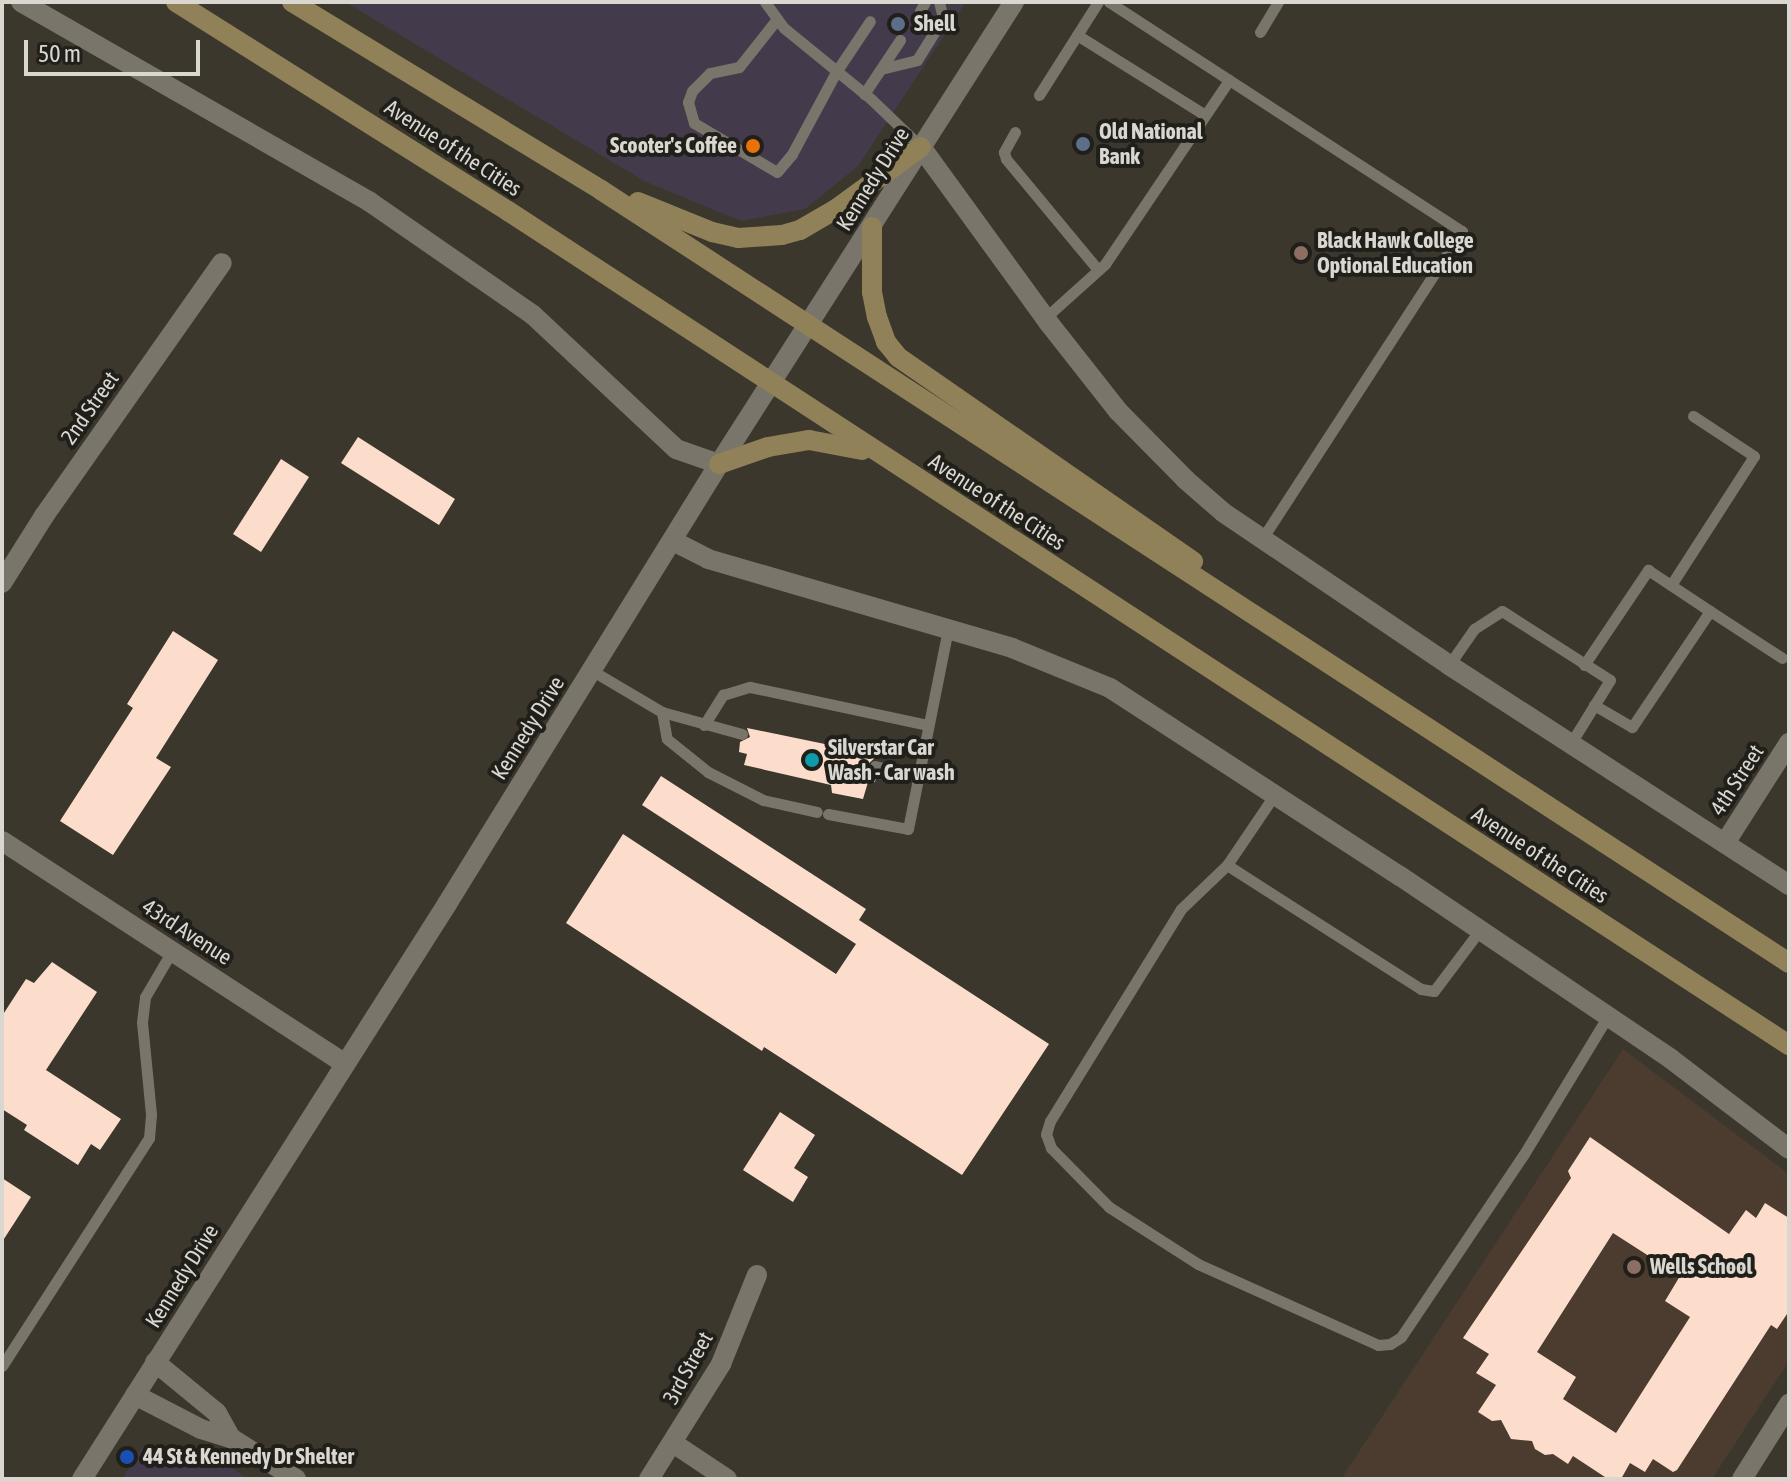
<!DOCTYPE html>
<style>
body{margin:0}
#map{position:relative;width:1791px;height:1481px;overflow:hidden;background:#3b372d;font-family:"Asap Condensed",sans-serif}
div>[style]{position:absolute}
[style*='--x']{left:calc(var(--x)*1px);top:calc(var(--y)*1px);width:calc(var(--w)*1px);rotate:calc(var(--a)*1deg)}
.commercial>*{inset:0;background:#433b4c}
.education>*{inset:0;background:#4b3c2f}
.building>*{inset:0;background:#fcddcb}
.service>*{height:11px;margin:-5.5px;padding:0 5.5px;transform-origin:5.5px;border-radius:5.5px;background:#79756a}
.minor>*{height:20px;margin:-10px;padding:0 10px;transform-origin:10px;border-radius:10px;background:#79756a}
.tertiary>*{height:20px;margin:-10px;padding:0 10px;transform-origin:10px;border-radius:10px;background:#79756a}
.secondary>*{height:20px;margin:-10px;padding:0 10px;transform-origin:10px;border-radius:10px;background:#908159}
.dots>*{width:22px;height:22px;translate:-50% -50%;box-sizing:border-box;border:4px solid #201f1a;border-radius:50%}
span{translate:-50% -50%;white-space:nowrap;text-align:center;line-height:1.15;-webkit-text-stroke:8px #201f1a;paint-order:stroke}
.poi-label{font-size:22px;color:#d9d7d0;font-weight:700}
.left{translate:0 -50%;text-align:left}
.right{translate:-100% -50%;text-align:right}
.street-label{font-size:22px;color:#d9d7d0}
.frame{position:absolute;inset:0;border:4px solid #d9d7d0;pointer-events:none}
.scale{position:absolute;left:24px;top:40px;width:176px;height:36px;box-sizing:border-box;border:4px solid #d9d7d0;border-top:0;padding-left:10px;font-size:24px;line-height:28px;white-space:nowrap;color:#d9d7d0;-webkit-text-stroke:6px #201f1a;paint-order:stroke}
</style>
<div id="map">
<div class="commercial">
<div style="clip-path:polygon(345px 2px,966px 2px,858px 166px,805px 209px,741px 221px,644px 181px)"></div>
<div style="clip-path:polygon(142px 1448px,208px 1451px,248px 1479px,122px 1479px)"></div>
</div>
<div class="education">
<div style="clip-path:polygon(1623px 1049px,1789px 1174px,1789px 1361px,1712px 1479px,1341px 1479px)"></div>
</div>
<div class="building">
<div style="clip-path:polygon(358px 437px,455px 499px,439px 525px,341px 463px)"></div>
<div style="clip-path:polygon(281px 459px,309px 477px,261px 552px,233px 534px)"></div>
<div style="clip-path:polygon(173px 631px,218px 660px,156px 758px,171px 767px,113px 855px,60px 821px,133px 708px,127px 704px)"></div>
<div style="clip-path:polygon(747px 728px,878px 755px,867px 765px,869px 772px,876px 775px,875px 782px,868px 782px,863px 799px,832px 793px,831px 785px,744px 765px,747px 754px,739px 752px,740px 742px,750px 737px)"></div>
<div style="clip-path:polygon(661px 776px,866px 909px,859px 920px,1049px 1044px,962px 1175px,764px 1047px,762px 1051px,566px 923px,623px 834px,836px 974px,856px 944px,642px 805px)"></div>
<div style="clip-path:polygon(52px 962px,97px 992px,46px 1070px,121px 1119px,100px 1150px,91px 1144px,78px 1165px,24px 1130px,27px 1125px,2px 1109px,2px 1016px,26px 979px,34px 983px)"></div>
<div style="clip-path:polygon(780px 1112px,815px 1135px,794px 1168px,808px 1177px,793px 1202px,743px 1170px)"></div>
<div style="clip-path:polygon(evenodd,1590px 1137px,1729px 1234px,1746px 1210px,1756px 1218px,1765px 1203px,1789px 1218px,1789px 1311px,1777px 1329px,1771px 1325px,1677px 1470px,1673px 1472px,1653px 1459px,1645px 1472px,1630px 1463px,1621px 1479px,1608px 1479px,1573px 1456px,1568px 1464px,1553px 1454px,1545px 1455px,1535px 1449px,1532px 1441px,1511px 1439px,1501px 1420px,1492px 1421px,1478px 1412px,1496px 1385px,1476px 1373px,1489px 1354px,1463px 1338px,1571px 1178px,1568px 1171px,1590px 1137px,1613px 1233px,1680px 1276px,1665px 1301px,1690px 1317px,1616px 1433px,1563px 1399px,1576px 1377px,1537px 1352px,1613px 1233px)"></div>
<div style="clip-path:polygon(2px 1178px,31px 1197px,2px 1242px)"></div>
</div>
<div class="service">
<div style="--x:765;--y:2;--w:32;--a:54"></div>
<div style="--x:784;--y:28;--w:112;--a:39.2"></div>
<div style="--x:871;--y:99;--w:69;--a:43.8"></div>
<div style="--x:1109;--y:2;--w:421;--a:33"></div>
<div style="--x:1462;--y:231;--w:369;--a:123"></div>
<div style="--x:920;--y:11;--w:10;--a:-61"></div>
<div style="--x:777;--y:19;--w:61;--a:128.4"></div>
<div style="--x:739;--y:67;--w:30;--a:168"></div>
<div style="--x:710;--y:73;--w:25;--a:135"></div>
<div style="--x:692;--y:91;--w:12;--a:110"></div>
<div style="--x:688;--y:102;--w:22;--a:74"></div>
<div style="--x:694;--y:123;--w:96;--a:30.6"></div>
<div style="--x:777;--y:172;--w:23;--a:-50"></div>
<div style="--x:792;--y:154;--w:93;--a:-61.8"></div>
<div style="--x:836;--y:72;--w:61;--a:-56.3"></div>
<div style="--x:1260;--y:32;--w:35;--a:-59"></div>
<div style="--x:1077;--y:35;--w:151;--a:32"></div>
<div style="--x:881;--y:69;--w:37;--a:-14"></div>
<div style="--x:917;--y:60;--w:49;--a:-58.2"></div>
<div style="--x:943;--y:18;--w:16;--a:-104"></div>
<div style="--x:864;--y:94;--w:65;--a:-56.3"></div>
<div style="--x:1039;--y:95;--w:110;--a:-57.6"></div>
<div style="--x:1015;--y:132;--w:23;--a:119"></div>
<div style="--x:1004;--y:152;--w:7;--a:74"></div>
<div style="--x:1006;--y:159;--w:144;--a:50.3"></div>
<div style="--x:1045;--y:318;--w:81;--a:-42"></div>
<div style="--x:1105;--y:264;--w:222;--a:-56"></div>
<div style="--x:1671;--y:585;--w:153;--a:-57.2"></div>
<div style="--x:1754;--y:456;--w:73;--a:-146.7"></div>
<div style="--x:1710;--y:611;--w:86;--a:33.1"></div>
<div style="--x:1449;--y:665;--w:44;--a:-55.2"></div>
<div style="--x:1474;--y:629;--w:33;--a:-33"></div>
<div style="--x:1502;--y:611;--w:128;--a:32.6"></div>
<div style="--x:1610;--y:680;--w:74;--a:121.8"></div>
<div style="--x:1584;--y:665;--w:115;--a:-56"></div>
<div style="--x:1648;--y:570;--w:74;--a:33.5"></div>
<div style="--x:1710;--y:611;--w:140;--a:123.9"></div>
<div style="--x:1632;--y:727;--w:44;--a:-149.9"></div>
<div style="--x:591;--y:670;--w:82;--a:30.6"></div>
<div style="--x:662;--y:712;--w:83;--a:15.4"></div>
<div style="--x:662;--y:712;--w:27;--a:80"></div>
<div style="--x:667;--y:739;--w:53;--a:38.8"></div>
<div style="--x:708;--y:772;--w:62;--a:27"></div>
<div style="--x:763;--y:800;--w:55;--a:12.5"></div>
<div style="--x:704;--y:725;--w:36;--a:-58"></div>
<div style="--x:723;--y:695;--w:28;--a:-17"></div>
<div style="--x:750;--y:687;--w:181;--a:12.1"></div>
<div style="--x:875;--y:766;--w:43;--a:13.4"></div>
<div style="--x:1275;--y:794;--w:86;--a:124.1"></div>
<div style="--x:1227;--y:865;--w:230;--a:32.6"></div>
<div style="--x:1421;--y:989;--w:13;--a:9"></div>
<div style="--x:1434;--y:991;--w:76;--a:-53"></div>
<div style="--x:828;--y:814;--w:81;--a:10.6"></div>
<div style="--x:908;--y:829;--w:204;--a:-78.7"></div>
<div style="--x:1227;--y:865;--w:64;--a:136.3"></div>
<div style="--x:1181;--y:909;--w:249;--a:121.7"></div>
<div style="--x:1050;--y:1121;--w:14;--a:107"></div>
<div style="--x:1046;--y:1134;--w:15;--a:70"></div>
<div style="--x:1051;--y:1148;--w:83;--a:45.5"></div>
<div style="--x:1109;--y:1207;--w:106;--a:32.6"></div>
<div style="--x:1198;--y:1264;--w:197;--a:24.2"></div>
<div style="--x:1378;--y:1345;--w:12;--a:-5"></div>
<div style="--x:1390;--y:1344;--w:13;--a:-32"></div>
<div style="--x:1401;--y:1337;--w:220;--a:-56.1"></div>
<div style="--x:1524;--y:1154;--w:162;--a:-58.7"></div>
<div style="--x:2;--y:1366;--w:271;--a:-57.2"></div>
<div style="--x:149;--y:1138;--w:24;--a:-85"></div>
<div style="--x:151;--y:1114;--w:92;--a:-95.6"></div>
<div style="--x:142;--y:1022;--w:25;--a:-83"></div>
<div style="--x:145;--y:997;--w:53;--a:-59.6"></div>
</div>
<div class="minor">
<div style="--x:21;--y:2;--w:402;--a:29.8"></div>
<div style="--x:370;--y:202;--w:198;--a:34.7"></div>
<div style="--x:533;--y:315;--w:196;--a:43.1"></div>
<div style="--x:676;--y:449;--w:46;--a:19.2"></div>
<div style="--x:2;--y:583;--w:79;--a:-57.9"></div>
<div style="--x:44;--y:516;--w:309;--a:-54.9"></div>
<div style="--x:2;--y:841;--w:409;--a:33"></div>
<div style="--x:1725;--y:843;--w:119;--a:-57.4"></div>
<div style="--x:155;--y:1362;--w:80;--a:39.4"></div>
<div style="--x:217;--y:1413;--w:29;--a:61"></div>
<div style="--x:135;--y:1395;--w:74;--a:27.3"></div>
<div style="--x:201;--y:1429;--w:31;--a:17"></div>
<div style="--x:231;--y:1438;--w:77;--a:32.2"></div>
<div style="--x:673;--y:1443;--w:65;--a:33.7"></div>
<div style="--x:649;--y:1479;--w:136;--a:-57.9"></div>
<div style="--x:721;--y:1364;--w:96;--a:-68"></div>
<div style="--x:1742;--y:1479;--w:89;--a:-57.9"></div>
</div>
<div class="tertiary">
<div style="--x:921;--y:147;--w:216;--a:54"></div>
<div style="--x:1048;--y:322;--w:113;--a:51.8"></div>
<div style="--x:1118;--y:411;--w:97;--a:45.4"></div>
<div style="--x:1186;--y:480;--w:50;--a:41"></div>
<div style="--x:1224;--y:513;--w:272;--a:34"></div>
<div style="--x:1449;--y:665;--w:405;--a:32.9"></div>
<div style="--x:673;--y:541;--w:39;--a:27"></div>
<div style="--x:708;--y:559;--w:317;--a:16.3"></div>
<div style="--x:1012;--y:648;--w:106;--a:22.2"></div>
<div style="--x:1110;--y:688;--w:346;--a:33"></div>
<div style="--x:1400;--y:876;--w:327;--a:34"></div>
<div style="--x:1671;--y:1059;--w:148;--a:37.3"></div>
<div style="--x:82;--y:1479;--w:681;--a:-57.59"></div>
<div style="--x:447;--y:904;--w:517;--a:-58.28"></div>
<div style="--x:719;--y:464;--w:548;--a:-57.44"></div>
</div>
<div class="secondary">
<div style="--x:176;--y:2;--w:392;--a:32.2"></div>
<div style="--x:508;--y:211;--w:1529;--a:33.07"></div>
<div style="--x:292;--y:2;--w:362;--a:31.3"></div>
<div style="--x:601;--y:190;--w:1417;--a:33.05"></div>
<div style="--x:638;--y:202;--w:80;--a:22.1"></div>
<div style="--x:712;--y:232;--w:27;--a:13"></div>
<div style="--x:738;--y:238;--w:44;--a:-3.9"></div>
<div style="--x:782;--y:235;--w:19;--a:-16"></div>
<div style="--x:800;--y:230;--w:42;--a:-30.3"></div>
<div style="--x:836;--y:209;--w:105;--a:-36.1"></div>
<div style="--x:872;--y:227;--w:65;--a:90"></div>
<div style="--x:872;--y:292;--w:25;--a:79"></div>
<div style="--x:877;--y:317;--w:27;--a:70"></div>
<div style="--x:886;--y:342;--w:19;--a:51"></div>
<div style="--x:898;--y:357;--w:359;--a:34.7"></div>
<div style="--x:719;--y:464;--w:52;--a:-19.1"></div>
<div style="--x:768;--y:447;--w:42;--a:-9.7"></div>
<div style="--x:809;--y:440;--w:54;--a:10.7"></div>
</div>
<div class="dots">
<div style="left:898px;top:24px;background:#5c6f8a"></div>
<div style="left:1083px;top:144px;background:#5c6f8a"></div>
<div style="left:753px;top:146px;background:#e8710a"></div>
<div style="left:1301px;top:253px;background:#8d6e63"></div>
<div style="left:812px;top:760px;background:#0f9aa8"></div>
<div style="left:1634px;top:1267px;background:#8d6e63"></div>
<div style="left:127px;top:1457px;background:#1a4fb4"></div>
</div>
<div class="poi-label">
<span class="left" style="left:914px;top:24px">Shell</span>
<span class="left" style="left:1099px;top:144px">Old National<br>Bank</span>
<span class="right" style="left:737px;top:146px">Scooter's Coffee</span>
<span class="left" style="left:1317px;top:253px">Black Hawk College<br>Optional Education</span>
<span class="left" style="left:828px;top:760px">Silverstar Car<br>Wash - Car wash</span>
<span class="left" style="left:1650px;top:1267px">Wells School</span>
<span class="left" style="left:143px;top:1457px">44 St &amp; Kennedy Dr Shelter</span>
</div>
<div class="street-label">
<span style="left:453px;top:148px;rotate:33deg">Avenue of the Cities</span>
<span style="left:873px;top:179px;rotate:-58deg">Kennedy Drive</span>
<span style="left:90px;top:408px;rotate:-55deg">2nd Street</span>
<span style="left:997px;top:502px;rotate:33deg">Avenue of the Cities</span>
<span style="left:528px;top:728px;rotate:-58deg">Kennedy Drive</span>
<span style="left:1737px;top:780px;rotate:-57deg">4th Street</span>
<span style="left:1540px;top:855px;rotate:33deg">Avenue of the Cities</span>
<span style="left:187px;top:932px;rotate:33deg">43rd Avenue</span>
<span style="left:182px;top:1276px;rotate:-58deg">Kennedy Drive</span>
<span style="left:688px;top:1368px;rotate:-61deg">3rd Street</span>
</div>
<div class="frame"></div>
<div class="scale">50 m</div>
</div>
